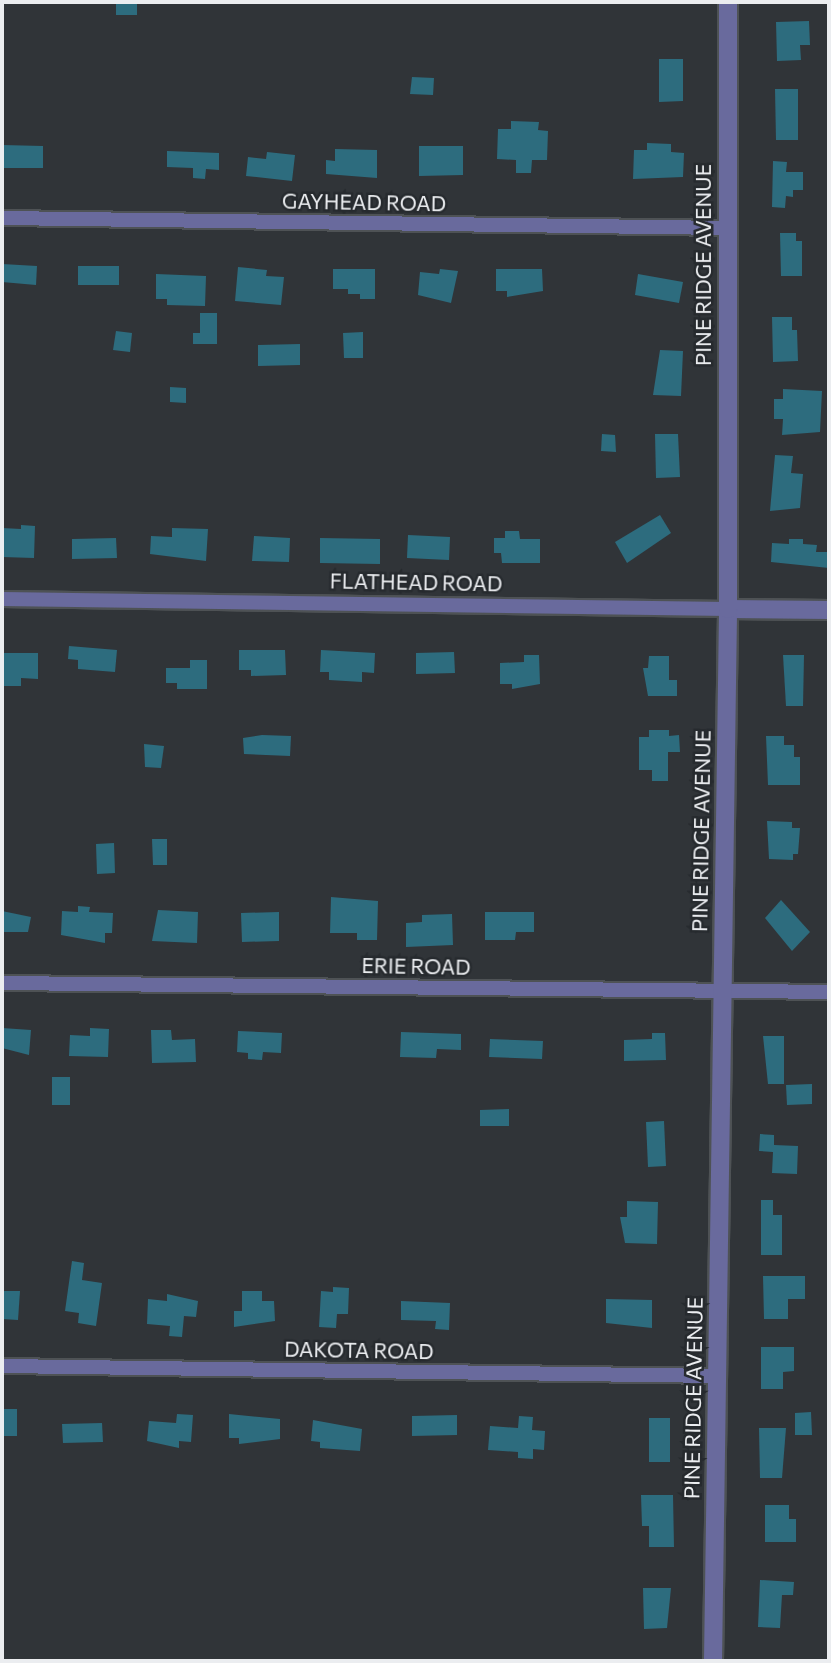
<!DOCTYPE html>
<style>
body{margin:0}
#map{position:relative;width:831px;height:1663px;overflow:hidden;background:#303438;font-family:Commissioner,sans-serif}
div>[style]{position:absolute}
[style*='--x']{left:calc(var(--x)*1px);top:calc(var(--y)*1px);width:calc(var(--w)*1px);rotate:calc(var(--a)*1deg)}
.building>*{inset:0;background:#2d6c7e}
.roads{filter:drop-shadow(2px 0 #4e5255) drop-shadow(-2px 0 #4e5255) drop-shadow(0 2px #4e5255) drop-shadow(0 -2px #4e5255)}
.minor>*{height:14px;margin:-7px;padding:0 7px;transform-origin:7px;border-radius:7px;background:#696a9d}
.tertiary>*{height:18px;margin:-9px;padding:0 9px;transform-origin:9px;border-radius:9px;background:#696a9d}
span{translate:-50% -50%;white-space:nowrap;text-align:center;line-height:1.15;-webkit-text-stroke:5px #262a2e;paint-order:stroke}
.street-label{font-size:21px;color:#ebedf0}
.frame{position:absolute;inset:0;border:4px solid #ebedf0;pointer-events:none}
</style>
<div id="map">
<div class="building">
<div style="clip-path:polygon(116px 2px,137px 2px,137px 15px,116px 15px)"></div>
<div style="clip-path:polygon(809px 21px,810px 45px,800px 45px,801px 60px,777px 61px,776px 22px)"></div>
<div style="clip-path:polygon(659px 59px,683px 59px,683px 101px,659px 102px)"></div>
<div style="clip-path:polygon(412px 77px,434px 78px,433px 95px,410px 94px)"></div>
<div style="clip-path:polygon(775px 89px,798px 89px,798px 140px,776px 140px)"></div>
<div style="clip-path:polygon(511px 121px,539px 122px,538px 130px,548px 131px,547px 160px,532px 160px,531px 173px,516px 173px,516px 160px,497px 159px,498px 129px,511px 129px)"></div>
<div style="clip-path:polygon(647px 143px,671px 144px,671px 152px,684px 153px,683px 177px,633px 179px,634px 150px,647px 150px)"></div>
<div style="clip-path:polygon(2px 145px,43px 146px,43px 168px,2px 168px)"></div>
<div style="clip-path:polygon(419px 146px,463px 146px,463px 175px,419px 176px)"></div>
<div style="clip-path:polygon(335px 149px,377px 150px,377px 178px,326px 174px,326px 160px,335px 161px)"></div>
<div style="clip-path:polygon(167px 151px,219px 153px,219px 170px,206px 169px,205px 179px,193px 178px,193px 168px,167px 167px)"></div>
<div style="clip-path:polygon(267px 152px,295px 155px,292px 181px,246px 176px,248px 157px,266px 159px)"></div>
<div style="clip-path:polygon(773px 161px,787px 162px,786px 172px,803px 172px,803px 190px,793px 190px,793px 197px,786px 196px,785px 208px,772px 207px)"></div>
<div style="clip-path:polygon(780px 233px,796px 233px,796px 241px,802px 241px,802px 276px,781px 276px)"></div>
<div style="clip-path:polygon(2px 264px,37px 266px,36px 285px,2px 282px)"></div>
<div style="clip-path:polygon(78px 266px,119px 266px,119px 285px,78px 285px)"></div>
<div style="clip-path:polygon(238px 267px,267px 270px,266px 276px,284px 277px,281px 305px,235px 301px)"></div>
<div style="clip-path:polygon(333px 269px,375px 269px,375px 299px,360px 299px,360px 294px,348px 294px,348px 289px,333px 289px)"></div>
<div style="clip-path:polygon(440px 269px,458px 271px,451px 303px,418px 295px,420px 272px,439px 274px)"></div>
<div style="clip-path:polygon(496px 269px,542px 269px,543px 291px,507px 297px,507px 291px,496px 291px)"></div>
<div style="clip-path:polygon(156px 274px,206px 276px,205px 306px,167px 305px,167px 299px,156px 299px)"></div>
<div style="clip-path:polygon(638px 274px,683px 282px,679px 303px,635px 295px)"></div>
<div style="clip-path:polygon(200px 313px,217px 313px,217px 344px,193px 344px,193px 333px,200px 333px)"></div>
<div style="clip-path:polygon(772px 317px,792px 317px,792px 330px,797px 330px,798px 361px,773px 362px)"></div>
<div style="clip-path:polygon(116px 331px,132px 333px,130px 352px,113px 350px)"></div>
<div style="clip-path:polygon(363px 332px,363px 358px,344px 358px,343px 333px)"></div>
<div style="clip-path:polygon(300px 344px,300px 365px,258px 366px,258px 345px)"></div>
<div style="clip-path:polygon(660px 350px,683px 351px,681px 396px,653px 395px)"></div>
<div style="clip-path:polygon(170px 387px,186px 388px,186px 403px,170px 402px)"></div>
<div style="clip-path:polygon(783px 389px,822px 391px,820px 432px,782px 435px,783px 419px,774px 419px,774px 399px,783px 399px)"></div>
<div style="clip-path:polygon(602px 434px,615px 435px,616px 452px,601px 451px)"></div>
<div style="clip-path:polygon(655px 434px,678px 434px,680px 477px,656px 478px)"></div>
<div style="clip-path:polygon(775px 455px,793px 456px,791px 473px,803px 474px,800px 508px,770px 511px)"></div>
<div style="clip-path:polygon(660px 515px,671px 533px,627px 563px,615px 542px)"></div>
<div style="clip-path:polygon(21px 525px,35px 526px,34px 558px,2px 557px,2px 528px,21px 529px)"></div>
<div style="clip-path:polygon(172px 528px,208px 529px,206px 561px,150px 554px,151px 536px,172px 537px)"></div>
<div style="clip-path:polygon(505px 531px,519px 531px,520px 539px,540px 539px,540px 563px,502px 563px,501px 553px,494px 553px,494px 538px,505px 538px)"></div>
<div style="clip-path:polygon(408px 535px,450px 537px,449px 560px,407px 558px)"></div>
<div style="clip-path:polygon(254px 536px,290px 538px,289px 562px,252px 561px)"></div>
<div style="clip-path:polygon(116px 538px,117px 558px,72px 559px,72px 539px)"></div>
<div style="clip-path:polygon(320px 538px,380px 539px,380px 564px,320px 563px)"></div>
<div style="clip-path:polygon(789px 539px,803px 539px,803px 544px,817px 545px,816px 552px,829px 552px,829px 568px,771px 562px,772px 543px,789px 544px)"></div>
<div style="clip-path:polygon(69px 646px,117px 650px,115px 672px,78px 669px,78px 660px,68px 659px)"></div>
<div style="clip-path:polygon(239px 650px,285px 650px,286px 675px,251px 676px,251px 670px,239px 670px)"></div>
<div style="clip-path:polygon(321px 650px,375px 653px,374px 673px,362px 672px,362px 682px,329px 680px,329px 672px,320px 672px)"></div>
<div style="clip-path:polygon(454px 652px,455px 673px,416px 674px,416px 653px)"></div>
<div style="clip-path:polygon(2px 653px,38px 653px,38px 679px,21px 678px,21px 686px,2px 686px)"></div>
<div style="clip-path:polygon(524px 655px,539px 655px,540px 684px,512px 689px,512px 684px,500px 684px,500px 663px,524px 662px)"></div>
<div style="clip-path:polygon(783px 655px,804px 655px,803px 706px,786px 706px)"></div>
<div style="clip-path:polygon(649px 656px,669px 656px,669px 680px,677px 680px,677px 696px,648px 696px,643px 668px,648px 668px)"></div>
<div style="clip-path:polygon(190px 660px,207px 660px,207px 689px,177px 689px,177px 683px,166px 683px,166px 668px,190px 668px)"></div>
<div style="clip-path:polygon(649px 730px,669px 730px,669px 736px,679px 735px,680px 752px,668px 752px,668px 781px,652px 781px,652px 770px,639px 770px,639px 737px,649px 737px)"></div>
<div style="clip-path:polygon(262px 735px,291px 736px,290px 756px,244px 754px,243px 738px)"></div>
<div style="clip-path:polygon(766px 736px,784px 736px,784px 745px,794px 745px,794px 757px,800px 757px,800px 785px,768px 785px)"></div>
<div style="clip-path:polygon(144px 744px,164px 746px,161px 768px,145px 767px)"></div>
<div style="clip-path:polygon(767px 821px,792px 822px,792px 828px,800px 828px,798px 854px,793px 854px,793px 860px,769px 859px)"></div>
<div style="clip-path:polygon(152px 839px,167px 839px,167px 865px,153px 865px)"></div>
<div style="clip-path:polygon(114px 843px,115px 873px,97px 874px,96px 844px)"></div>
<div style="clip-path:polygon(331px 897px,378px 901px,377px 940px,357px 940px,357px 933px,330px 933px)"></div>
<div style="clip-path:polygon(781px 900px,810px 932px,792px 951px,765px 918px)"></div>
<div style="clip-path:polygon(78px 906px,90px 907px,89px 912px,113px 913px,112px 933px,105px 933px,105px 943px,61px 935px,62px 911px,78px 912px)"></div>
<div style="clip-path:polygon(158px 910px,198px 912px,197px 943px,152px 941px)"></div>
<div style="clip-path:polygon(2px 911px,31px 917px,28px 932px,2px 932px)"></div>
<div style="clip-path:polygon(279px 912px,279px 941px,242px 942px,241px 913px)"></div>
<div style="clip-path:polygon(485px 912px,534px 912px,534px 932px,516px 932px,515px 940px,485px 940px)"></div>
<div style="clip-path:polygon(452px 914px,453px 945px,406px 947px,406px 923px,422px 922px,422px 915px)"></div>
<div style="clip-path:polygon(2px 1028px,31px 1030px,29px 1055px,2px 1048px)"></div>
<div style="clip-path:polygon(90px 1028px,109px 1029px,108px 1057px,69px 1056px,70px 1035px,90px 1036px)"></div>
<div style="clip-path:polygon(151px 1030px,171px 1030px,172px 1040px,195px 1039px,196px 1062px,152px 1063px)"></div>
<div style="clip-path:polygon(238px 1031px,282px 1033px,281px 1053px,263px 1052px,262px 1060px,248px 1059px,248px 1053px,237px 1052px)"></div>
<div style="clip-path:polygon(401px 1032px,461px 1034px,461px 1050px,437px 1049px,436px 1058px,400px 1057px)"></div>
<div style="clip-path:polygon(652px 1033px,665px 1033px,666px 1060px,624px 1061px,624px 1040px,652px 1039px)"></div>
<div style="clip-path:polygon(763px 1036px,784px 1036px,784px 1084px,768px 1084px)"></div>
<div style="clip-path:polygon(490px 1039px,543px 1041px,542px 1059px,489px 1057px)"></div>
<div style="clip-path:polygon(52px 1077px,70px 1077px,70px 1105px,52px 1105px)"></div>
<div style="clip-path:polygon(812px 1084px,812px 1104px,787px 1105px,786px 1085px)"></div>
<div style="clip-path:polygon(509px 1109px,509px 1126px,480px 1126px,480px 1110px)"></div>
<div style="clip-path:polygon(664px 1121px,666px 1166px,648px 1167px,646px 1122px)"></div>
<div style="clip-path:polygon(760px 1134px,774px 1135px,774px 1145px,798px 1146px,797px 1174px,772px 1173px,773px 1152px,759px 1151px)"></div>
<div style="clip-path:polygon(761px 1200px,773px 1200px,773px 1215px,782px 1215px,782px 1255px,761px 1255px)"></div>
<div style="clip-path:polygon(627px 1201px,658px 1202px,657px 1244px,625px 1243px,620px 1217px,627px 1217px)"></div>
<div style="clip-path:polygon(72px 1261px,84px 1263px,82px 1280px,102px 1283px,96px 1326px,78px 1323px,79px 1313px,65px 1311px)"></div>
<div style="clip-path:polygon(763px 1276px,805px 1276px,805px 1299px,788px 1299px,788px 1319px,764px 1319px)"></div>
<div style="clip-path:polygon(333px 1287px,349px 1288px,348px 1314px,337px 1314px,336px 1328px,319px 1327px,321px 1291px,333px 1292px)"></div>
<div style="clip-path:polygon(2px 1291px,20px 1291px,18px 1320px,2px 1319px)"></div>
<div style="clip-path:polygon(242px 1291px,262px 1291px,262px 1301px,274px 1301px,275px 1321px,234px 1327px,234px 1311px,242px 1311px)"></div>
<div style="clip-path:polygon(167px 1294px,198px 1301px,196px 1317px,184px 1316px,182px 1337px,169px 1336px,170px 1326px,147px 1324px,148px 1299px,167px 1301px)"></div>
<div style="clip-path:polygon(606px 1299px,652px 1300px,652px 1328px,606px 1323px)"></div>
<div style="clip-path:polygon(401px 1301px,450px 1303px,449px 1330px,435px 1329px,436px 1321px,401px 1320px)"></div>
<div style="clip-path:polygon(761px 1347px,794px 1347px,794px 1371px,783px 1372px,783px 1389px,761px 1389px)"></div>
<div style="clip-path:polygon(2px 1409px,17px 1409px,17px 1436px,2px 1436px)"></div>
<div style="clip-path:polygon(811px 1412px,812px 1435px,795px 1435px,795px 1413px)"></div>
<div style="clip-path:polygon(177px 1414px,193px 1415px,191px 1442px,179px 1441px,179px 1448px,147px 1441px,149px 1421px,176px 1423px)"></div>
<div style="clip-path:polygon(229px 1414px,280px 1419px,280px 1439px,239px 1444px,239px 1438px,229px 1438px)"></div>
<div style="clip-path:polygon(457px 1415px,457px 1435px,412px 1436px,412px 1416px)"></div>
<div style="clip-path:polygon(519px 1416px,533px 1417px,532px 1430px,545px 1431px,544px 1450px,533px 1449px,533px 1459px,518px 1458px,518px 1452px,488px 1450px,490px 1426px,518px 1428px)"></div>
<div style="clip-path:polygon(649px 1418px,670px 1418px,670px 1462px,649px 1462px)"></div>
<div style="clip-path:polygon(313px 1420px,362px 1429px,360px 1451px,320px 1448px,320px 1442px,311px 1441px)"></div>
<div style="clip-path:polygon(102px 1423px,103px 1442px,63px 1443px,62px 1424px)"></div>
<div style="clip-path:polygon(759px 1428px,786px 1428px,782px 1478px,760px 1478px)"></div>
<div style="clip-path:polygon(641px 1495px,673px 1495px,674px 1547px,649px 1547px,649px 1526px,642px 1526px)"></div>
<div style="clip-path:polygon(765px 1505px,789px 1505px,789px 1519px,796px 1519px,796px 1542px,765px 1542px)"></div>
<div style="clip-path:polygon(760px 1580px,794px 1582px,793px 1595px,782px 1595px,780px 1628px,758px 1627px)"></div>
<div style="clip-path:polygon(643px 1588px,671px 1588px,667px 1628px,644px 1629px)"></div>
</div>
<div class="roads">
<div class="minor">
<div style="--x:2;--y:218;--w:723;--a:0.79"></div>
<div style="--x:2;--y:599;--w:726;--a:0.79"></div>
<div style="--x:2;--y:983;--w:827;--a:0.62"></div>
<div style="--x:2;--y:1366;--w:714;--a:0.8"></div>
</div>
<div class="tertiary">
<div style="--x:728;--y:609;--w:101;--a:0.6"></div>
<div style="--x:713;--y:1661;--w:1052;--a:-89.18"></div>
<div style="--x:728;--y:609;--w:607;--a:-90"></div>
</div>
</div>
<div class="street-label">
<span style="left:364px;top:202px;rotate:1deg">GAYHEAD ROAD</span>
<span style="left:703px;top:265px;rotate:-90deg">PINE RIDGE AVENUE</span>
<span style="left:416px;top:582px;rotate:1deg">FLATHEAD ROAD</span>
<span style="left:701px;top:831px;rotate:-89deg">PINE RIDGE AVENUE</span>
<span style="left:416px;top:966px;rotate:1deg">ERIE ROAD</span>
<span style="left:359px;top:1350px;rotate:1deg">DAKOTA ROAD</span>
<span style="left:693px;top:1398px;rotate:-89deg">PINE RIDGE AVENUE</span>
</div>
<div class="frame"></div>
</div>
